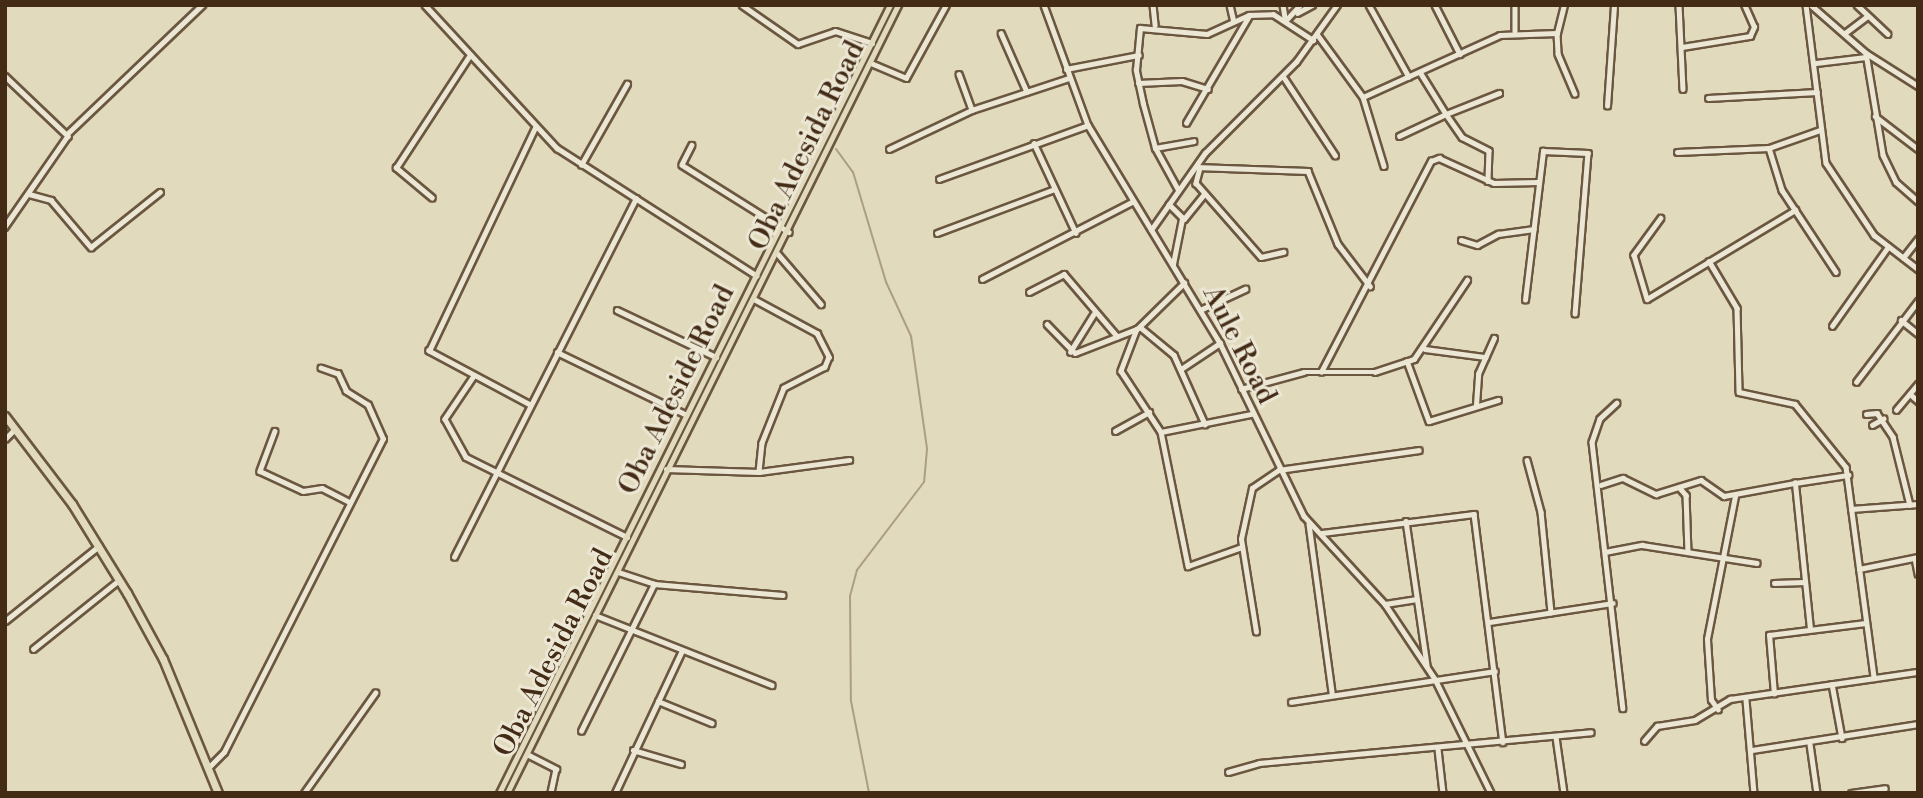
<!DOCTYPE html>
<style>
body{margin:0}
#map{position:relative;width:1923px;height:798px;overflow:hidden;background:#e2dabd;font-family:"Libre Bodoni",serif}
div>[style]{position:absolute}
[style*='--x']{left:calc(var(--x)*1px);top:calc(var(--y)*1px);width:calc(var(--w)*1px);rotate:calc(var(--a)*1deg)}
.stream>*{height:2px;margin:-1px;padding:0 1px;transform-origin:1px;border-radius:1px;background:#ac9e84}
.roads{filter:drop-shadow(2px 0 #6b5740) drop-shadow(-2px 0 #6b5740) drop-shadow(0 2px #6b5740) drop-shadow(0 -2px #6b5740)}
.minor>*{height:4.5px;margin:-2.25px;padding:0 2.25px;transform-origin:2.25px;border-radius:2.25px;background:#ece7d4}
.major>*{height:5px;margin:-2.5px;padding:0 2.5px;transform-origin:2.5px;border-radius:2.5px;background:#e2dabd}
.highway>*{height:7px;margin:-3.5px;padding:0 3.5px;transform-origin:3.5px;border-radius:3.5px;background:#e2dabd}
span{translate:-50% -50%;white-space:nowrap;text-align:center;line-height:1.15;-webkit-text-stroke:6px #ece7d4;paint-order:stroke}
.street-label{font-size:28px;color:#432b16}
.frame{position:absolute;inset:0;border:7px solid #432b16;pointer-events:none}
</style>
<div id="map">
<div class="stream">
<div style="--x:836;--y:149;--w:29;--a:54"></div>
<div style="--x:853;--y:172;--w:115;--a:73.3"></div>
<div style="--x:886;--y:282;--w:60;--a:65.2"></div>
<div style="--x:911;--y:336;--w:114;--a:81.9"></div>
<div style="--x:927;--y:449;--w:33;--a:95"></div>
<div style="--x:924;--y:482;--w:111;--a:127.3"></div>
<div style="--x:857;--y:570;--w:27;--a:105"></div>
<div style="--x:850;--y:596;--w:105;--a:89.5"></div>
<div style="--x:851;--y:701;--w:94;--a:78.9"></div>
</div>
<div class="roads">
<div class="minor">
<div style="--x:425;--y:5;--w:195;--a:47.3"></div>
<div style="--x:557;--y:148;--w:237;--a:32.6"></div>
<div style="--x:742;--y:5;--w:68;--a:34.9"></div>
<div style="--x:798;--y:44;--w:39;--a:-19"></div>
<div style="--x:835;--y:31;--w:39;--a:18"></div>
<div style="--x:1044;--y:5;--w:128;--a:69.9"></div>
<div style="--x:1088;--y:125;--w:255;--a:58.8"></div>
<div style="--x:1220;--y:343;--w:192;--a:64.1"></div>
<div style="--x:1304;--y:516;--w:120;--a:47.4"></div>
<div style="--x:1385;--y:604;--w:90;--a:56.3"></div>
<div style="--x:1435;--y:679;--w:127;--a:63.8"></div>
<div style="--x:1153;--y:5;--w:20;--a:84"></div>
<div style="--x:1230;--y:5;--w:17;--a:77"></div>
<div style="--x:1283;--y:5;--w:12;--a:81"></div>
<div style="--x:1369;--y:5;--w:82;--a:60.9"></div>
<div style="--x:1435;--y:5;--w:55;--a:63"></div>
<div style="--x:1515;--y:5;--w:26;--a:90"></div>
<div style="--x:1679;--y:5;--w:84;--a:87.3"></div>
<div style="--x:1806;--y:5;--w:159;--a:82.8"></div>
<div style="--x:1826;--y:163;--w:87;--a:56.3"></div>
<div style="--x:1874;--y:235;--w:56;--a:37.7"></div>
<div style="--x:1811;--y:5;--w:73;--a:41.1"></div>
<div style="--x:1866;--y:53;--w:62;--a:32.4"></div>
<div style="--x:1857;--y:5;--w:42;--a:43.1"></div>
<div style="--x:1297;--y:13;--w:17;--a:-28"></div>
<div style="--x:1287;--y:19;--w:19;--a:-47"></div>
<div style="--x:1001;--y:33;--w:64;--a:66.2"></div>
<div style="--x:1557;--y:33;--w:21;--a:87"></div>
<div style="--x:1558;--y:54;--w:43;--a:67"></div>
<div style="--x:1845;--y:33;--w:26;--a:-37"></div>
<div style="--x:1317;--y:34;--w:78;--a:53.9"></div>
<div style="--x:1363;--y:97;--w:72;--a:73.1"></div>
<div style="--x:1682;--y:47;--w:69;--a:-9.2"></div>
<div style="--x:1750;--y:36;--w:10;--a:-66"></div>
<div style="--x:1754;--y:27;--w:24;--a:-114"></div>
<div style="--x:1866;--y:53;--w:103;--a:80.5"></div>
<div style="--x:1883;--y:155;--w:30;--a:64"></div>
<div style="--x:1896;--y:182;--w:29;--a:41"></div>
<div style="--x:871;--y:63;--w:38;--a:23"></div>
<div style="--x:906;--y:78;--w:83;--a:-61.3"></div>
<div style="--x:1816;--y:63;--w:50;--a:-6.8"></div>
<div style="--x:1066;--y:69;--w:74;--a:-10.9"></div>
<div style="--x:1420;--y:72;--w:49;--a:58.2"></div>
<div style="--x:1446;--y:114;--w:57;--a:-21.6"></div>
<div style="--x:959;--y:74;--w:38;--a:70"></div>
<div style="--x:5;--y:76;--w:87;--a:43.6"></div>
<div style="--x:68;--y:136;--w:111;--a:124.7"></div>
<div style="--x:1283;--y:76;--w:95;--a:56.6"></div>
<div style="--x:1138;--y:83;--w:44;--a:-2.6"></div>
<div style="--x:1182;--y:81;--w:27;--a:17"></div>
<div style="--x:1363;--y:97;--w:150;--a:-24.3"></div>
<div style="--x:1500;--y:35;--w:57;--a:-2"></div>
<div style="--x:1557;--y:33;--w:29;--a:-76"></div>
<div style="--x:1708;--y:98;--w:109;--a:-3.2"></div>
<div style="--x:1607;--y:106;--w:101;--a:-86"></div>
<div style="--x:1875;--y:116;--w:54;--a:37.5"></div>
<div style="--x:1186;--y:123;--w:124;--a:-59.5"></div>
<div style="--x:67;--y:134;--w:187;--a:-43.7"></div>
<div style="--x:1399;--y:136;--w:52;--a:-25.1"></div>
<div style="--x:1446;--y:114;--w:28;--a:55"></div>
<div style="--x:1462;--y:137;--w:30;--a:27"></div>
<div style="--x:1489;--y:151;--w:30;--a:92"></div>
<div style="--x:1034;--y:143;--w:99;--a:65"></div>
<div style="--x:692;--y:145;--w:22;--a:117"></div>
<div style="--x:682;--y:165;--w:126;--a:32.1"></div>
<div style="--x:1155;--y:148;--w:39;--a:-10"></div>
<div style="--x:1769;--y:148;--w:44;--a:72.8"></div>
<div style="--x:1782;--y:190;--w:98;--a:56.6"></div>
<div style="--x:889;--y:149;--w:92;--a:-25.2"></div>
<div style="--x:972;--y:110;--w:102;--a:-18.3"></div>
<div style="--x:1677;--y:152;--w:92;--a:-2.5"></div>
<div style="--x:1769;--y:148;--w:54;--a:-19.4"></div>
<div style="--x:581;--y:165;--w:93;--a:-60.4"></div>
<div style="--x:1196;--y:167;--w:112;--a:2"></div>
<div style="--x:1308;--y:171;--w:79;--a:67.7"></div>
<div style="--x:1338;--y:244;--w:53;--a:52.7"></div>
<div style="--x:1200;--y:168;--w:16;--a:105"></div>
<div style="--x:1196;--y:183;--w:98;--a:48.7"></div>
<div style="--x:1261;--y:257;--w:23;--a:-13"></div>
<div style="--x:939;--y:179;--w:158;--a:-19.9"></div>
<div style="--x:1178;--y:190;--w:48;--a:-118.7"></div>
<div style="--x:1155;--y:148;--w:46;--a:-105.3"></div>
<div style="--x:1143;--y:104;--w:35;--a:-102"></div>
<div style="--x:1136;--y:70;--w:42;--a:-84.6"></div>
<div style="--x:1140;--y:28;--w:67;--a:5.1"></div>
<div style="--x:1207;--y:34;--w:46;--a:-24.3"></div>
<div style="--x:1249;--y:15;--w:24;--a:-2"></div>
<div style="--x:1273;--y:14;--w:48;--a:33"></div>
<div style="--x:29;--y:194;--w:23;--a:15"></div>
<div style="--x:51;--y:200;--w:62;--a:49.6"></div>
<div style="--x:91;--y:247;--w:88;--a:-38.6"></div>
<div style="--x:432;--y:198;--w:47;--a:-140.2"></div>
<div style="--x:396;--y:168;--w:135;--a:-56.8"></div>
<div style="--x:1169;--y:204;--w:21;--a:45"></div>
<div style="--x:1184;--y:219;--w:32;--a:-51"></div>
<div style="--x:1661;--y:218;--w:46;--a:126.1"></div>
<div style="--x:1634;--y:255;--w:46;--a:73.5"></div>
<div style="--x:1647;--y:299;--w:173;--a:-31"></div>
<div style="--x:1151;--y:230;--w:94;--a:-55"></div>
<div style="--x:1205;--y:153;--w:129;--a:-45"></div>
<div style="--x:1296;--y:62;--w:70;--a:-54.3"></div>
<div style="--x:937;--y:233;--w:123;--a:-20.5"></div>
<div style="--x:1461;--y:240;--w:17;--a:17"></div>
<div style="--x:1477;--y:245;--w:24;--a:-28"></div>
<div style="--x:1498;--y:234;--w:36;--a:-8"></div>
<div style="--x:778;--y:254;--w:66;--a:49.3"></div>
<div style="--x:1903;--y:258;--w:24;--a:-52"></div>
<div style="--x:1709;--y:261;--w:55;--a:59.2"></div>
<div style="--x:1737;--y:308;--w:84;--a:88.6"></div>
<div style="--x:1739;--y:392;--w:57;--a:12.1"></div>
<div style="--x:1795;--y:404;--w:81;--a:51"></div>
<div style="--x:1846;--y:467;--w:213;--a:82.4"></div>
<div style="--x:1173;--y:264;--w:46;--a:-78.7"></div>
<div style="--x:982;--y:279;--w:169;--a:-27.2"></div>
<div style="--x:1029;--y:292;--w:39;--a:-27"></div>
<div style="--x:1064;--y:274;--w:82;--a:49.5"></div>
<div style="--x:754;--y:299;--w:72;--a:28.4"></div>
<div style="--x:817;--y:333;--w:27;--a:63"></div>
<div style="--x:829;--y:357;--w:11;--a:112"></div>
<div style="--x:825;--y:367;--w:46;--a:152.9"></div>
<div style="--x:784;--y:388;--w:59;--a:111.8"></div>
<div style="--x:762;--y:443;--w:29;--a:96"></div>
<div style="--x:1525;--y:300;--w:150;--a:-83.1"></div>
<div style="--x:1543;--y:151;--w:45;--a:2.5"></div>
<div style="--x:1588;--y:153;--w:161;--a:94.6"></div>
<div style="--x:617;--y:310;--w:110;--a:25.4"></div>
<div style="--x:1200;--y:310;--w:50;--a:-25"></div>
<div style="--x:1901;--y:320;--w:22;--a:39"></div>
<div style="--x:1047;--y:324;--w:40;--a:46"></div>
<div style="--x:1075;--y:353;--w:66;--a:-21.2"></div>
<div style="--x:1137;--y:329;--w:66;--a:-44.4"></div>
<div style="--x:1832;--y:326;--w:97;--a:-54.7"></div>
<div style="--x:1140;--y:327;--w:44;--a:39.5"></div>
<div style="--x:1174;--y:355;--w:76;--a:65.8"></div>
<div style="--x:1137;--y:329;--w:45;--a:110.9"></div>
<div style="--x:1121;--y:371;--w:73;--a:56.7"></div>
<div style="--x:1161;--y:432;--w:137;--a:78.6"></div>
<div style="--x:1188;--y:566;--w:57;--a:-19.4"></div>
<div style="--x:1425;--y:349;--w:61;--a:7.6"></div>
<div style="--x:557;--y:352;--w:144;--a:25.9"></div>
<div style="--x:1070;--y:352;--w:44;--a:-58.1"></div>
<div style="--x:1407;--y:361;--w:64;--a:69.9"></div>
<div style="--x:1429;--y:421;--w:72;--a:-16.9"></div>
<div style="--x:1181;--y:369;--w:47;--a:-33.7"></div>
<div style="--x:1321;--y:372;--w:238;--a:-62.5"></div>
<div style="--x:1431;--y:161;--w:9;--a:-21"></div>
<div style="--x:1439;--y:158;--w:60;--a:24.4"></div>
<div style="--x:1494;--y:183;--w:44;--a:-1.3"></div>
<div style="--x:474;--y:376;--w:52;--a:124"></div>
<div style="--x:445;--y:419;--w:43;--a:61.1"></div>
<div style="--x:466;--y:457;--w:180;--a:26.4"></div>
<div style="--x:1856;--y:382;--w:102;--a:-52.6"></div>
<div style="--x:1241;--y:389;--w:65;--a:-15.1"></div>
<div style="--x:1304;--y:372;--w:71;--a:0"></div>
<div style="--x:1375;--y:372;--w:41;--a:-18.4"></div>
<div style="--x:1414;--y:359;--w:95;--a:-56.1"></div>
<div style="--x:1910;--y:394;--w:11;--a:41"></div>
<div style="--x:1617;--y:403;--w:23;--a:137"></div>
<div style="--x:1600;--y:419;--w:24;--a:109"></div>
<div style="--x:1592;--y:442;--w:268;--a:83.4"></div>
<div style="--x:530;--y:405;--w:115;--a:-151.9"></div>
<div style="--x:429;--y:351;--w:247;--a:-64.6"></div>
<div style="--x:1476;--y:405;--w:31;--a:-86"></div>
<div style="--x:1478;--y:374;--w:39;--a:-66"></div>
<div style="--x:1896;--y:410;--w:34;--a:-50"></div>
<div style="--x:1866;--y:414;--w:11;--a:-5"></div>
<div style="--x:1877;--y:413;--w:29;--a:56"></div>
<div style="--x:1893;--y:437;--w:70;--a:76"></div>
<div style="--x:1872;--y:425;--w:13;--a:-29"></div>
<div style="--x:275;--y:431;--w:43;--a:110.6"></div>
<div style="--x:260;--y:471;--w:47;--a:24.9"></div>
<div style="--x:303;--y:491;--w:19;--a:-9"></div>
<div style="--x:322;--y:488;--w:29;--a:27"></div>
<div style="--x:1115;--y:431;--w:39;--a:-29"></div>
<div style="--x:1161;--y:432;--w:92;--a:-11.3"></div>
<div style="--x:5;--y:439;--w:14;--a:-45"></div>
<div style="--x:1527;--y:460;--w:54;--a:74.9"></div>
<div style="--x:1541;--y:512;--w:101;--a:84.3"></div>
<div style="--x:666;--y:469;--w:93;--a:1.8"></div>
<div style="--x:759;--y:472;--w:91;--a:-7.6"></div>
<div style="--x:1601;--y:485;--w:23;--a:-18"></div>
<div style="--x:1623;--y:478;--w:37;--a:26"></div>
<div style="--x:1656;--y:494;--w:47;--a:-17.3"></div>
<div style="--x:1701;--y:480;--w:28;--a:35"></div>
<div style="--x:1724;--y:496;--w:72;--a:-10.4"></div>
<div style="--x:1679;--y:487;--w:11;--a:49"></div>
<div style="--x:1686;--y:495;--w:56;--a:88"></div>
<div style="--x:1851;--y:509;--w:67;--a:-4.3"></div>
<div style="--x:1406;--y:521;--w:146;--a:81.7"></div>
<div style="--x:1309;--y:524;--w:171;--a:82.2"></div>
<div style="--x:1322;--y:533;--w:153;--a:-7.1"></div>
<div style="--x:1474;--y:514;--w:230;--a:82.8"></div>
<div style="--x:1605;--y:552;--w:38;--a:-11"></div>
<div style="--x:1642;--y:545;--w:116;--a:8.9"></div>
<div style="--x:454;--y:557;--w:402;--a:-63.1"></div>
<div style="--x:1915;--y:558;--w:16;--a:79"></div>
<div style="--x:1859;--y:569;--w:60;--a:-11.5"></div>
<div style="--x:618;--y:572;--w:38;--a:18"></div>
<div style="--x:654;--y:584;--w:129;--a:4.9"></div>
<div style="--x:1774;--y:583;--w:31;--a:-2"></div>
<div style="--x:1385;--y:604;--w:32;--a:-9"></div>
<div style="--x:595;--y:615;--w:190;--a:21.6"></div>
<div style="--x:5;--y:621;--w:120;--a:-38.6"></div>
<div style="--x:1490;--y:622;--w:124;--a:-8.8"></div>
<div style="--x:1810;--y:629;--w:147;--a:-95.9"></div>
<div style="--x:1795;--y:483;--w:54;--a:-8.6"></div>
<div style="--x:1256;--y:632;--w:94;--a:-99.2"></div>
<div style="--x:1241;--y:539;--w:52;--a:-77.8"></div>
<div style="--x:1252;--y:488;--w:32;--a:-34"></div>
<div style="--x:1279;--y:470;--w:141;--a:-8.1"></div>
<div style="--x:33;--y:649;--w:110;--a:-38.7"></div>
<div style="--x:1832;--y:684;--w:55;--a:79.5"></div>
<div style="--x:1774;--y:694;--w:59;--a:-94.8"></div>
<div style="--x:1769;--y:635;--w:97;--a:-7.1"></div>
<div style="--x:1746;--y:700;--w:93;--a:85.1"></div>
<div style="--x:658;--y:701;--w:58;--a:22.2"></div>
<div style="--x:1291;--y:702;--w:206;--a:-8.6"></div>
<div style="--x:1718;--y:710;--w:12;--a:-125"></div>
<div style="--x:1711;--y:700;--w:61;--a:-93.8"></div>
<div style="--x:1707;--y:639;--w:146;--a:-78.9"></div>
<div style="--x:581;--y:731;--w:164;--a:-63.6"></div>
<div style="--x:1556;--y:737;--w:57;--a:81.9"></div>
<div style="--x:1644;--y:741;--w:20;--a:-49"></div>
<div style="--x:1657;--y:726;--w:38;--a:-9"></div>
<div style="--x:1695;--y:720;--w:41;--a:-31"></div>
<div style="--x:1730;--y:699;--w:190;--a:-8.2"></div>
<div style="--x:1810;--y:744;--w:49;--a:81.9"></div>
<div style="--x:1438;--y:749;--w:44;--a:83.5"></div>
<div style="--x:633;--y:750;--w:50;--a:16.3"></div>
<div style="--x:1752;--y:750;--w:168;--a:-8.9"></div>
<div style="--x:527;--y:754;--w:33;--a:27"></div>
<div style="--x:556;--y:769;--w:25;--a:102"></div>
<div style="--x:209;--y:767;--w:21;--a:-45"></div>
<div style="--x:224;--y:752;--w:351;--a:-63.1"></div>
<div style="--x:383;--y:439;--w:37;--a:-114"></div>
<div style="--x:368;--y:405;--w:26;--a:-148"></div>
<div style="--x:346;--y:391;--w:19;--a:-115"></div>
<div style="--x:338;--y:374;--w:18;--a:-161"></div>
<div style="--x:1228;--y:772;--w:32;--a:-16"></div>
<div style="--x:1259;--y:763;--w:333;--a:-5.3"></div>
<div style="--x:304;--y:793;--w:123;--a:-54.6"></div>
<div style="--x:615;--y:793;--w:155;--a:-64.8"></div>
<div style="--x:1851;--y:793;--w:34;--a:-8"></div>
</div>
<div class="major">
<div style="--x:499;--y:793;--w:880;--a:-63.61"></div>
<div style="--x:507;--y:793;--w:880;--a:-63.61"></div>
</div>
<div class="highway">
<div style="--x:5;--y:416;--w:111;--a:52.7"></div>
<div style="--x:72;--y:504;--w:105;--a:58.3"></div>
<div style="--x:127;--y:593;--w:75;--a:61.4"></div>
<div style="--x:163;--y:659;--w:145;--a:67.7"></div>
</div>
</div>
<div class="street-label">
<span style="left:807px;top:146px;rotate:-64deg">Oba Adesida Road</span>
<span style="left:1239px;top:345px;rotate:63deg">Aule Road</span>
<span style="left:677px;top:390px;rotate:-64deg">Oba Adeside Road</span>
<span style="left:554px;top:653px;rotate:-63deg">Oba Adesida Road</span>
</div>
<div class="frame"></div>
</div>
